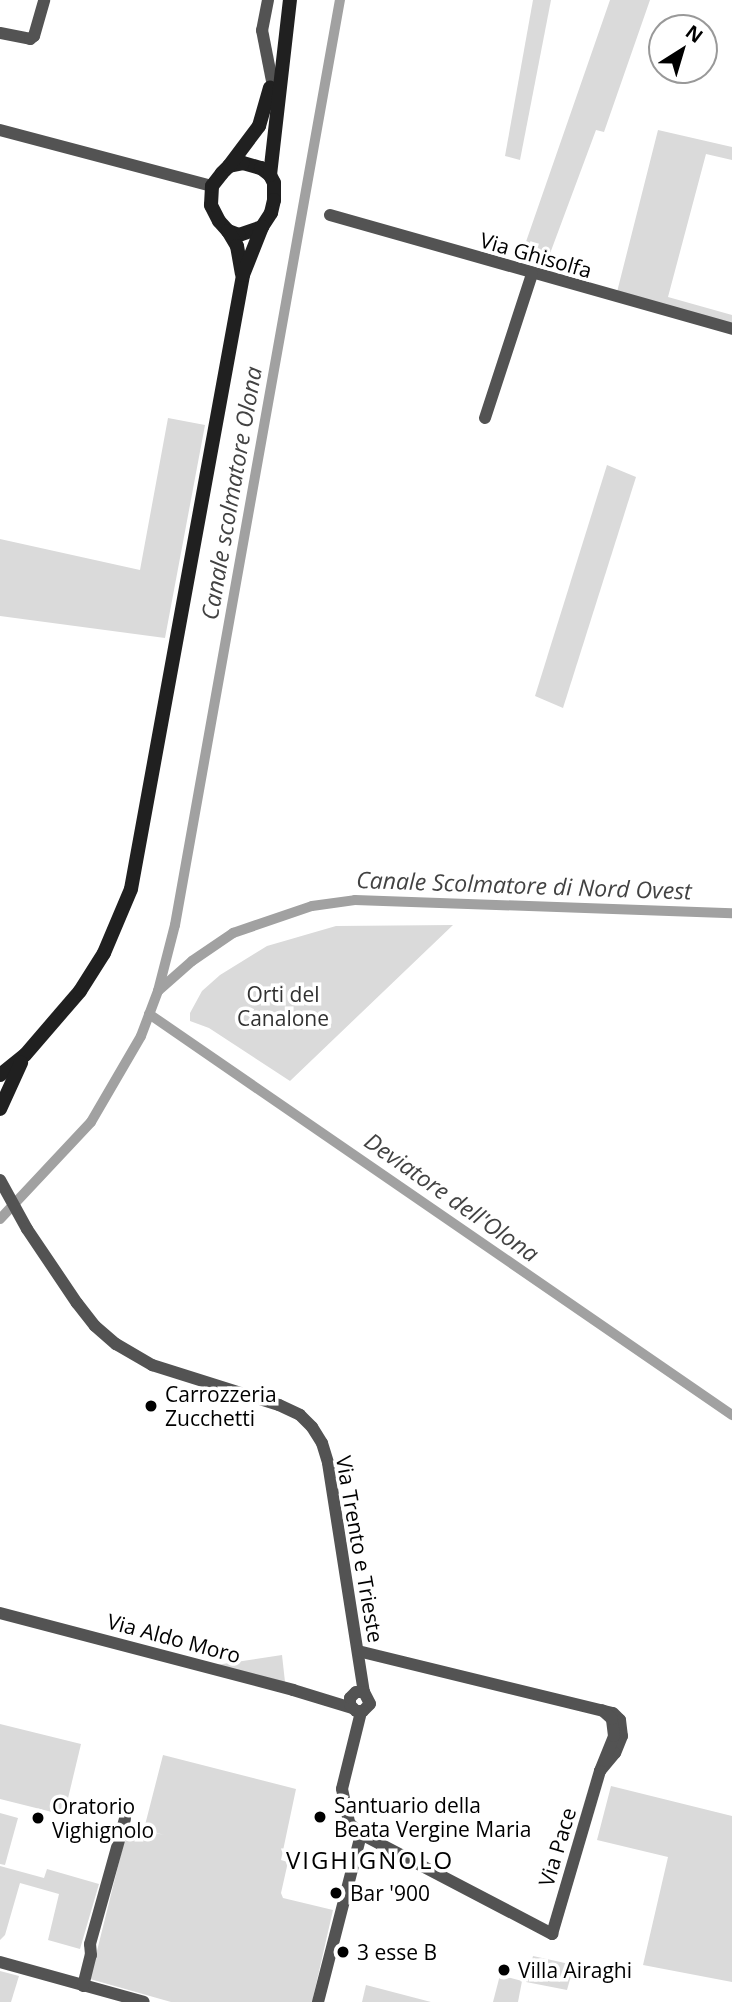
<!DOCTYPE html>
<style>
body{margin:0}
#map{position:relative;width:732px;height:2002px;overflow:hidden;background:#fff;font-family:"Open Sans",sans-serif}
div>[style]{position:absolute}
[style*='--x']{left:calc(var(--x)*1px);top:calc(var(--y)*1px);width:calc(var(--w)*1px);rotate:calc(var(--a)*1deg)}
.green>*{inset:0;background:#dadada}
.canal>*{height:10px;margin:-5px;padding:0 5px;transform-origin:5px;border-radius:5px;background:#a1a1a1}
.minor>*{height:12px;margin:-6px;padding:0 6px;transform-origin:6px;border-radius:6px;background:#535353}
.secondary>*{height:14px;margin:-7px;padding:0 7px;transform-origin:7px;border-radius:7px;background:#202020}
.dots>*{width:19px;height:19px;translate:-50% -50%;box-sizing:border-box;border:4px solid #fff;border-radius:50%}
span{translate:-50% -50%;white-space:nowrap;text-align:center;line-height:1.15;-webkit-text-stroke:7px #fff;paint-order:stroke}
.street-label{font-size:21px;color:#000}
.park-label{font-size:21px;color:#313131}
.poi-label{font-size:21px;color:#000}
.left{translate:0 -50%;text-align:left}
.water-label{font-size:23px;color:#424242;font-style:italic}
.quarter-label{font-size:24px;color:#000;letter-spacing:2px}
.north{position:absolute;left:648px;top:14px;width:70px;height:70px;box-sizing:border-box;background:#fff;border:2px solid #999;border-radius:50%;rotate:37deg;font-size:19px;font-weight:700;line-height:28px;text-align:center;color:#000}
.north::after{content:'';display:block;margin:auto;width:24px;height:32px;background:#000;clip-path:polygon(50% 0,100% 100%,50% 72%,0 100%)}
</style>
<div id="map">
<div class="green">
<div style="clip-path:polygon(533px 0,551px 0,520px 160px,505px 156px)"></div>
<div style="clip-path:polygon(610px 0,650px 0,604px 132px,596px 130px,545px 267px,520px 259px)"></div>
<div style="clip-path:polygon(658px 130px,732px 147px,732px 160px,706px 154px,668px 297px,732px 315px,732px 324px,617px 292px)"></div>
<div style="clip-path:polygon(168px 418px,205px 425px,165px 638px,0 616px,0 539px,140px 570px)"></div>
<div style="clip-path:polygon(607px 465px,636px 477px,563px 708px,535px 696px)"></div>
<div style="clip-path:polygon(453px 925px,290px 1081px,209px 1028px,190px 1021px,190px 1013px,202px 991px,220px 975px,267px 946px,336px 926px)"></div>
<div style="clip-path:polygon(282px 1655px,285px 1682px,216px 1665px)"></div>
<div style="clip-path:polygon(0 1724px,81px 1744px,64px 1815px,0 1799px)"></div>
<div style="clip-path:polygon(163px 1755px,296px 1789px,281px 1860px,288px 1862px,281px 1893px,283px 1898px,333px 1910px,312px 2002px,171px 2002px,90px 1979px,128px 1826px,164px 1835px,144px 1829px)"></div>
<div style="clip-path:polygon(611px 1786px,732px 1816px,732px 1982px,643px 1965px,668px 1857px,597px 1840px)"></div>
<div style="clip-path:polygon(0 1813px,18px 1818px,5px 1865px,0 1864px)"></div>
<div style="clip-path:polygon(0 1866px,44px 1878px,47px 1869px,99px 1884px,80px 1949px,48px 1940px,59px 1894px,20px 1883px,5px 1935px,0 1940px)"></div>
<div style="clip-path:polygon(533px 1956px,574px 1965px,567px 1990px,526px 1982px)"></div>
<div style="clip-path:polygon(0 1971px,19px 1976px,11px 2002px,0 2002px)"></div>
<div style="clip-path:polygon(500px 1975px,522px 1981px,518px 2002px,493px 2002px)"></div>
<div style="clip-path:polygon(366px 1985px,431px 2002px,362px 2002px)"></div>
</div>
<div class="canal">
<div style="--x:158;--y:991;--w:68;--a:-75.6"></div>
<div style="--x:175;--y:925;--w:940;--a:-79.89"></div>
<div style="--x:149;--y:1014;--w:708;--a:34.52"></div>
<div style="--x:0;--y:1219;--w:133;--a:-46.8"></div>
<div style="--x:91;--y:1122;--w:99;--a:-59.8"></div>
<div style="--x:141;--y:1036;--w:48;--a:-69.3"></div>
<div style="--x:158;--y:991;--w:45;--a:-41.4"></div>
<div style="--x:192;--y:961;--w:50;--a:-34.3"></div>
<div style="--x:233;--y:933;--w:83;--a:-18.9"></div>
<div style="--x:312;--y:906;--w:43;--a:-7.9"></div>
<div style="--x:355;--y:900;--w:377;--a:2"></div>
</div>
<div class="minor">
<div style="--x:268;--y:0;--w:31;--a:101"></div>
<div style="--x:262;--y:30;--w:52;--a:78.9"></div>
<div style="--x:0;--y:33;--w:31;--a:11"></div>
<div style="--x:30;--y:39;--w:5;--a:-37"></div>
<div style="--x:34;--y:36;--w:37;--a:-74"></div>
<div style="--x:0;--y:130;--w:219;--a:14.8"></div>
<div style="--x:330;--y:215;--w:418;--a:15.8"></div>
<div style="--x:485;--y:418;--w:151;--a:-71.9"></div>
<div style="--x:0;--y:1180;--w:56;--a:61.1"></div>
<div style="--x:27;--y:1229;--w:89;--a:56"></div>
<div style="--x:77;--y:1303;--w:29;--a:52"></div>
<div style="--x:95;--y:1326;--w:28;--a:41"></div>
<div style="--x:116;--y:1344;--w:42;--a:30.3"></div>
<div style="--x:152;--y:1365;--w:133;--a:17.5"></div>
<div style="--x:279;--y:1405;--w:23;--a:25"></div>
<div style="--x:300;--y:1415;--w:17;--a:45"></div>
<div style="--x:312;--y:1427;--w:19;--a:58"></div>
<div style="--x:322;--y:1443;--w:21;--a:73"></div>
<div style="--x:328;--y:1463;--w:232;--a:81.1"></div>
<div style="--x:0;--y:1613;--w:303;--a:14.7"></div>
<div style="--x:293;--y:1690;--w:62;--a:17"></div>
<div style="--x:358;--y:1651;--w:262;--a:13.7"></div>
<div style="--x:613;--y:1713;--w:10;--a:45"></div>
<div style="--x:620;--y:1720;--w:16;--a:83"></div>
<div style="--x:622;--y:1736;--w:18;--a:112"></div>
<div style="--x:615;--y:1753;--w:23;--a:130"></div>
<div style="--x:600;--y:1771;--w:38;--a:-68"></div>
<div style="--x:614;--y:1736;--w:17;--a:-97"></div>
<div style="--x:612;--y:1719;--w:13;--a:-138"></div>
<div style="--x:355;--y:1710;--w:7;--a:-135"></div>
<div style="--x:350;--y:1705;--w:7;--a:-90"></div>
<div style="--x:350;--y:1698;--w:8;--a:-45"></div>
<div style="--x:356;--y:1692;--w:8;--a:0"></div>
<div style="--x:364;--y:1692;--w:13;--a:63"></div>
<div style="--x:370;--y:1704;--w:10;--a:135"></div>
<div style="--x:363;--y:1711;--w:7;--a:180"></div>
<div style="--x:361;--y:1712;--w:79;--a:103.9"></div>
<div style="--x:342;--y:1789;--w:35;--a:78"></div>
<div style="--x:349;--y:1823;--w:16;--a:43"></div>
<div style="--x:361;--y:1834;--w:216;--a:27.6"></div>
<div style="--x:552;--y:1934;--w:170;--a:-73.6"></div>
<div style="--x:0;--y:1962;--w:149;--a:15.5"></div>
<div style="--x:83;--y:1986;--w:32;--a:-76"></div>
<div style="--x:91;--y:1955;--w:11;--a:-95"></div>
<div style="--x:90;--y:1944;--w:130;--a:-74.4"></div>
<div style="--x:318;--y:2002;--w:173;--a:-75.6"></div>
</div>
<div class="secondary">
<div style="--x:243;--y:163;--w:19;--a:16"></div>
<div style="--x:261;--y:168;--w:11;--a:38"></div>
<div style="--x:270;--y:175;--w:9;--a:63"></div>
<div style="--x:274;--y:183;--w:17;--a:90"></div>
<div style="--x:274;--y:200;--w:13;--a:103"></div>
<div style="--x:271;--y:213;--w:17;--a:123"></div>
<div style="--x:262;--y:227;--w:24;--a:161"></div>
<div style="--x:239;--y:235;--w:12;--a:-160"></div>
<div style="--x:228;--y:231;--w:13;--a:-132"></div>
<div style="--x:219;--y:221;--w:18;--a:-117"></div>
<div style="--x:211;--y:205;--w:19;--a:-87"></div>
<div style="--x:212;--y:186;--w:16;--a:-52"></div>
<div style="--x:222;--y:173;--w:10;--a:-45"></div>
<div style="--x:229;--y:166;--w:14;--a:-12"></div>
<div style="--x:229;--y:166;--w:50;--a:-53.1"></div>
<div style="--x:259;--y:126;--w:40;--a:-74"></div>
<div style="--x:270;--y:175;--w:176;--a:-83.5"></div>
<div style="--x:228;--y:231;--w:17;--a:59"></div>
<div style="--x:237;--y:246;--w:28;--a:80"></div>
<div style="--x:0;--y:1075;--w:32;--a:-39"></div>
<div style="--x:25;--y:1055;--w:84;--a:-49.3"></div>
<div style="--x:80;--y:991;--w:45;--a:-57.7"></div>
<div style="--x:104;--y:953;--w:69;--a:-67.1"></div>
<div style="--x:131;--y:889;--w:624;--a:-79.66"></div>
<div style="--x:243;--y:275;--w:52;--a:-68.4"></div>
<div style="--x:0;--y:1109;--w:51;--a:-65.5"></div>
</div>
<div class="dots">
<div style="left:151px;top:1406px;background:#000"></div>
<div style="left:320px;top:1817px;background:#000"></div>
<div style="left:38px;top:1818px;background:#000"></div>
<div style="left:336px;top:1893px;background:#000"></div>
<div style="left:343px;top:1952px;background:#000"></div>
<div style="left:504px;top:1970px;background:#000"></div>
</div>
<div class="street-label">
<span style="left:536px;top:255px;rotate:16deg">Via Ghisolfa</span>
<span style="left:360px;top:1549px;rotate:80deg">Via Trento e Trieste</span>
<span style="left:174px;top:1638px;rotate:15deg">Via Aldo Moro</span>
<span style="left:557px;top:1847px;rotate:-73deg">Via Pace</span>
</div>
<div class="park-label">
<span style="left:283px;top:1006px">Orti del<br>Canalone</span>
</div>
<div class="poi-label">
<span class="left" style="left:165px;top:1406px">Carrozzeria<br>Zucchetti</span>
<span class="left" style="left:334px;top:1817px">Santuario della<br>Beata Vergine Maria</span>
<span class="left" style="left:52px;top:1818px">Oratorio<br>Vighignolo</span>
<span class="left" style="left:350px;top:1893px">Bar '900</span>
<span class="left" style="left:357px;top:1952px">3 esse B</span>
<span class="left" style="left:518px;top:1970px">Villa Airaghi</span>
</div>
<div class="water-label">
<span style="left:231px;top:493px;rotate:-80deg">Canale scolmatore Olona</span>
<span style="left:524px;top:885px;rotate:2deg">Canale Scolmatore di Nord Ovest</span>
<span style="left:452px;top:1197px;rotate:35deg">Deviatore dell'Olona</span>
</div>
<div class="quarter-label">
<span style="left:370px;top:1860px">VIGHIGNOLO</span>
</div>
<div class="north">N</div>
</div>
